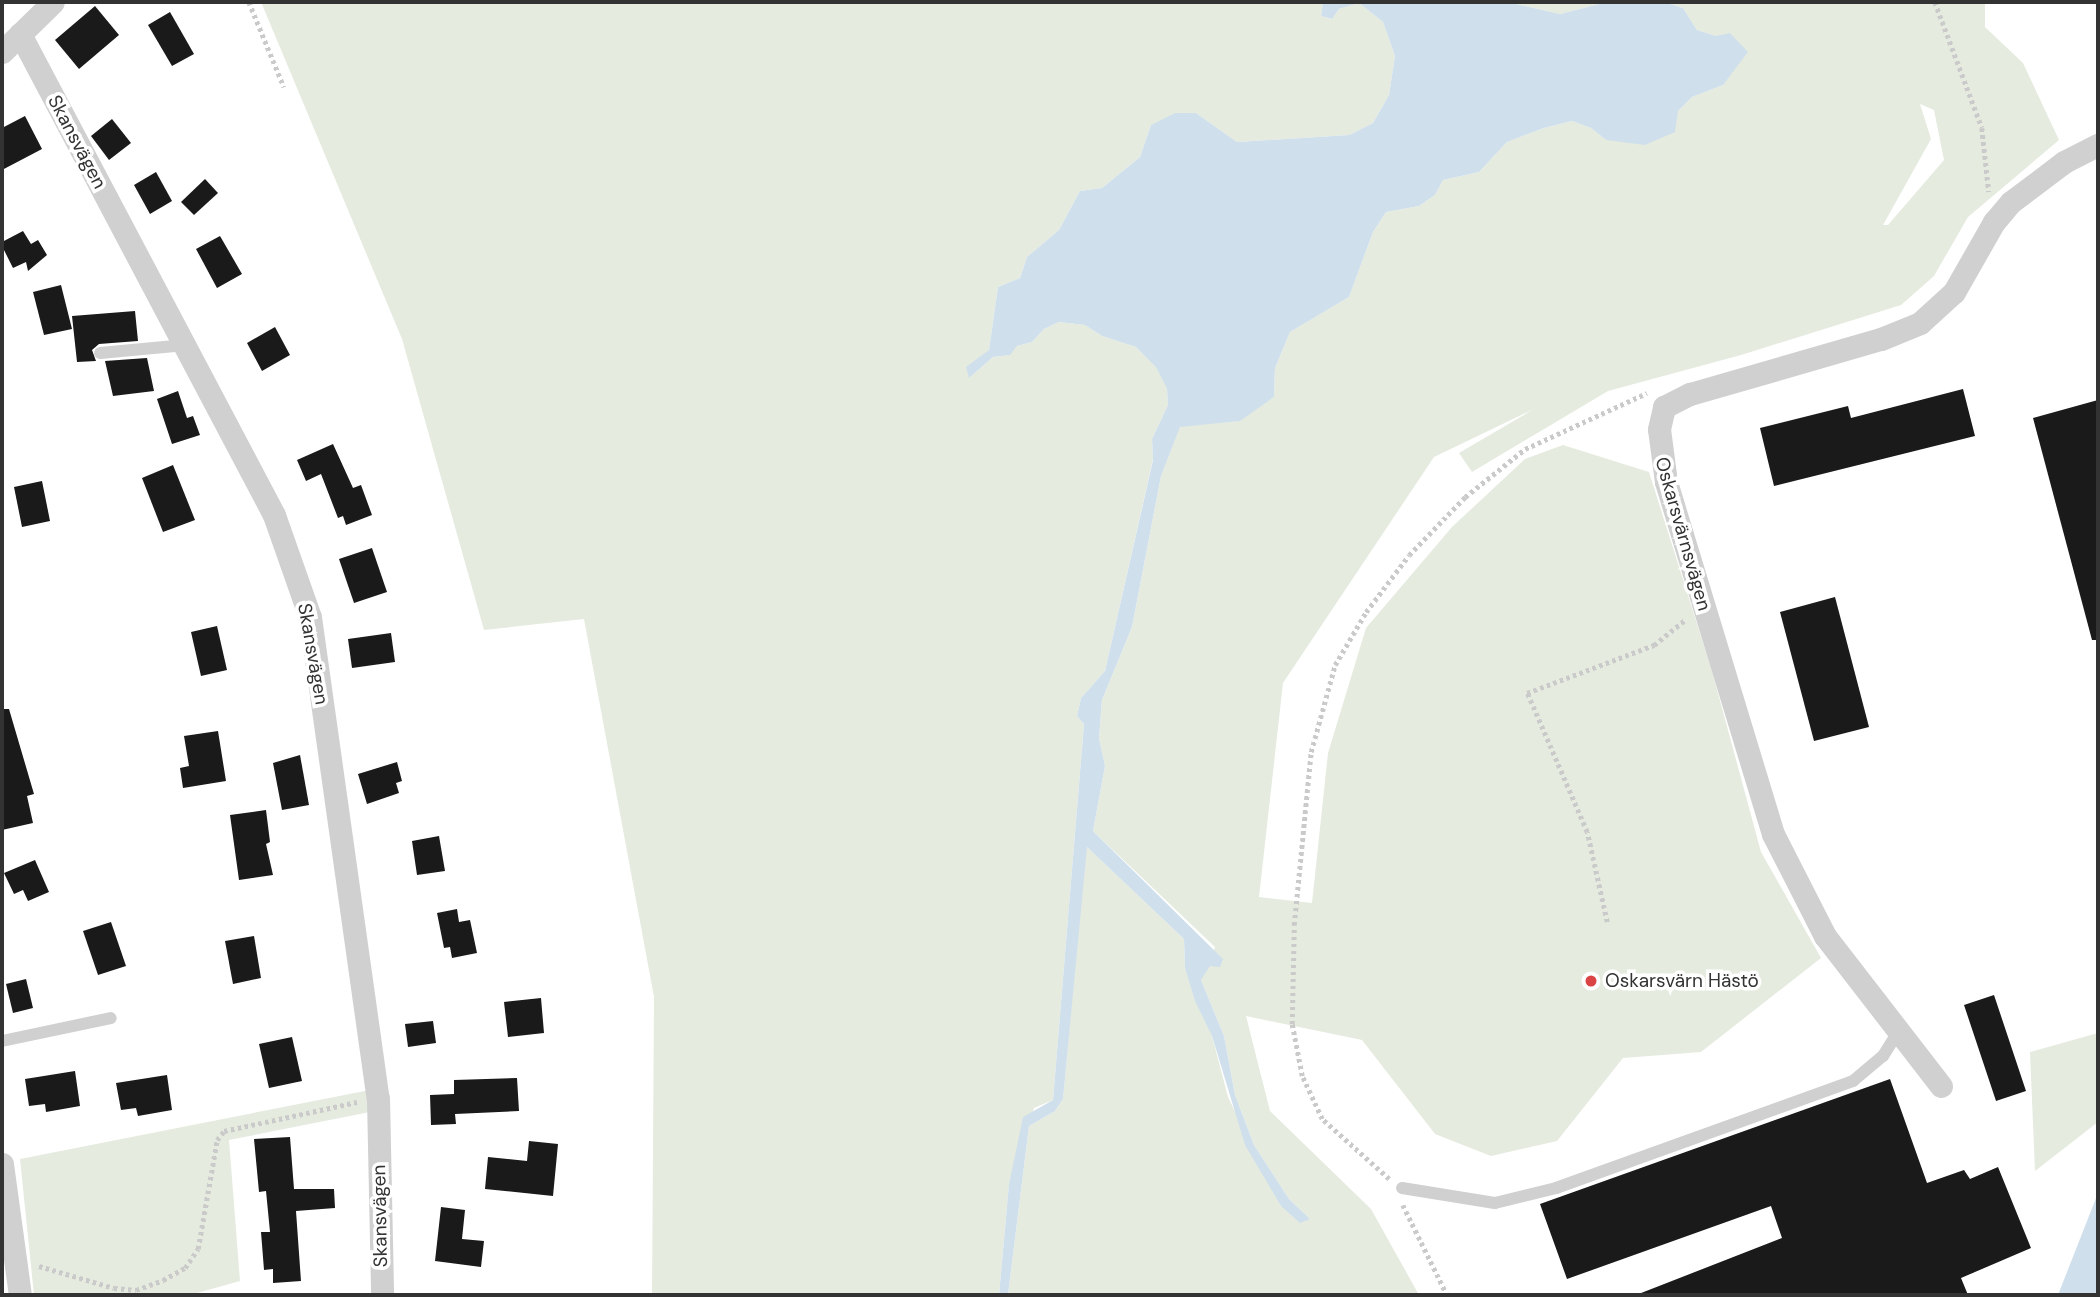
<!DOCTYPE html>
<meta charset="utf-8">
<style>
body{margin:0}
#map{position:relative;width:2100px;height:1297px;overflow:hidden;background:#fff;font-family:"DM Sans",sans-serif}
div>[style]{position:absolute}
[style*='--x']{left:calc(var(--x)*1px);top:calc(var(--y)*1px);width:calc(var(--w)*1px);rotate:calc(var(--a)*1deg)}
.green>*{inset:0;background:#e5ebdf}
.water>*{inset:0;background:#d0dfec}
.building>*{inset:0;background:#1a1a1a}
.path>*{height:4.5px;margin-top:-2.25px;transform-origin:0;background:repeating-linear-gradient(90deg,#cacaca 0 3.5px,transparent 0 7px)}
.lane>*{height:12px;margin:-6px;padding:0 6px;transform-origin:6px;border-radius:6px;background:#d0d0d0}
.street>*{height:23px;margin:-11.5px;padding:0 11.5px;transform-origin:11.5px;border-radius:11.5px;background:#d0d0d0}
.dots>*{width:19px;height:19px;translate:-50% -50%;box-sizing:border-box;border:4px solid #fff;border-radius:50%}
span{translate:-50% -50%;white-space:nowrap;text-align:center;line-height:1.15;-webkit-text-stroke:7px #fff;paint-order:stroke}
.street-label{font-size:19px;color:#333}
.poi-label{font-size:19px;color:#333}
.left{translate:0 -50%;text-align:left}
.frame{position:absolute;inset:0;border:4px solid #333;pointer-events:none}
</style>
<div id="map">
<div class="green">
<div style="clip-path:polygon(261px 2px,1323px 2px,1321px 16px,1332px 19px,1339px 9px,1359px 3px,1383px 22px,1395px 56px,1389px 95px,1373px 123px,1349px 135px,1237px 142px,1196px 113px,1151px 125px,1140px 157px,1102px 188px,1080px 191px,1059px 230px,1027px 257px,1020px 278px,998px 287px,989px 350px,969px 378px,993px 357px,1009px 355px,1017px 346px,1032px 342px,1044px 329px,1059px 322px,1085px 325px,1102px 336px,1136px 347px,1156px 366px,1167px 389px,1168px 405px,1152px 439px,1153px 459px,1105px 671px,1081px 698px,1077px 716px,1084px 724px,1053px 1100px,1034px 1108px,1009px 1184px,999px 1295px,652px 1295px,654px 997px,584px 619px,484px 630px,402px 339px)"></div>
<div style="clip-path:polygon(1507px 2px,1607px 2px,1560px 14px)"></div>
<div style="clip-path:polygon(evenodd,1664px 2px,1985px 2px,1985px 27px,2023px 63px,2059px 140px,1968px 217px,1934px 276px,1901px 305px,1741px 355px,1608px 391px,1472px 472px,1459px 453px,1534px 409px,1434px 457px,1283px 683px,1259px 897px,1312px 903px,1328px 753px,1366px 628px,1452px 527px,1525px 459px,1563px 445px,1649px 472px,1712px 671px,1761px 852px,1821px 958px,1701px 1052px,1623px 1058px,1557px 1141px,1491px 1156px,1435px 1134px,1362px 1040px,1246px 1016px,1270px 1111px,1371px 1209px,1419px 1295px,1008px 1295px,1029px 1126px,1055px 1111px,1063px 1099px,1086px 846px,1184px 939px,1185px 968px,1212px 1036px,1228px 1097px,1281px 1206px,1310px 1219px,1289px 1199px,1254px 1145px,1235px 1095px,1224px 1036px,1201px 980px,1215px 947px,1093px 831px,1105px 766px,1099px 738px,1102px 700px,1132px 627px,1161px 476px,1180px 426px,1239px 421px,1274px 397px,1275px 368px,1290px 332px,1349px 297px,1373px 232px,1386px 212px,1419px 206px,1435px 195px,1443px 180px,1479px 172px,1507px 142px,1544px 128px,1572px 121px,1591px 128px,1606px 140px,1678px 111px,1692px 97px,1723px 85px,1716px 36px,1697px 30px,1683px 8px,1664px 2px,1920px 104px,1934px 110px,1944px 160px,1888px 225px,1883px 225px,1931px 139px,1920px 104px)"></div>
<div style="clip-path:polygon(2098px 1033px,2098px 1122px,2035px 1171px,2030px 1052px)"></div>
<div style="clip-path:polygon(370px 1090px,370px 1112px,229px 1140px,240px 1281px,190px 1295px,34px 1295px,20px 1159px)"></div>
</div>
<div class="water">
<div style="clip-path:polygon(1323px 2px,1507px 2px,1560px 14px,1607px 2px,1664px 2px,1683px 8px,1697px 30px,1716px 36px,1730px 33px,1748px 52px,1723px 85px,1692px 97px,1678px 111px,1675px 132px,1645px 145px,1606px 140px,1591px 128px,1572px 121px,1544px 128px,1507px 142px,1479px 172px,1443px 180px,1435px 195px,1419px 206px,1386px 212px,1373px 232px,1349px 297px,1290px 332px,1275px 368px,1274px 397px,1240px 421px,1180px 427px,1161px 476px,1132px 627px,1102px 700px,1099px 738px,1105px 766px,1093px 831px,1223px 959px,1220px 967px,1210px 966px,1201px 980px,1224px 1036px,1235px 1095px,1254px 1145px,1289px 1199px,1310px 1219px,1300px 1223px,1281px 1206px,1245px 1145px,1212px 1036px,1195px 1001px,1185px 968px,1184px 939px,1087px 847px,1063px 1099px,1055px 1111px,1029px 1126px,1008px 1295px,999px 1295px,1009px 1184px,1023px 1117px,1053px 1100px,1084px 724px,1077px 716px,1081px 698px,1105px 671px,1153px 460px,1152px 439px,1168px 405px,1167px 389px,1156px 367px,1136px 347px,1102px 336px,1085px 325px,1059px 322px,1044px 329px,1032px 342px,1017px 346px,1010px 355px,993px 357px,969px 378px,966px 367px,989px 350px,998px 287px,1020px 278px,1027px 257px,1059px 230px,1080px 191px,1102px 188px,1140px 157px,1151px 125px,1175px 113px,1196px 113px,1237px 142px,1349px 135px,1373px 123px,1389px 95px,1395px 56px,1383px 22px,1359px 3px,1339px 9px,1332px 19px,1321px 16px)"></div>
<div style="clip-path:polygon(2098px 1193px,2098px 1295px,2058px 1295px)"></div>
</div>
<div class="building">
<div style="clip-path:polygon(95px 6px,119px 35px,79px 69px,55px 40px)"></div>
<div style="clip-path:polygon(170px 12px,194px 54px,172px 66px,148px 25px)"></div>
<div style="clip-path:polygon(25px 116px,42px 149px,2px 170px,2px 128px)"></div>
<div style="clip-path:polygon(112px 119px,131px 143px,109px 160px,91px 136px)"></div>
<div style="clip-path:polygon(156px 172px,172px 201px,150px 214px,134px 185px)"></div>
<div style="clip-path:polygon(205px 179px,218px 193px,194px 215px,181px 202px)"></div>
<div style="clip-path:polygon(23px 231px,31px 244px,38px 240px,47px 255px,28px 271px,26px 262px,13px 268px,2px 246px,2px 242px)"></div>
<div style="clip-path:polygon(220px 236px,242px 274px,217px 288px,196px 249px)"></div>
<div style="clip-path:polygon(61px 285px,72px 329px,44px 335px,33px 292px)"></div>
<div style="clip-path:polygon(135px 311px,138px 341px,99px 344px,92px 350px,96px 361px,77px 362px,72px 316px)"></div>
<div style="clip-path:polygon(275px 327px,290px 355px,262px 371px,247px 343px)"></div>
<div style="clip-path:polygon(147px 358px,154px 391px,113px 396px,105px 361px)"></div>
<div style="clip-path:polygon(1963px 389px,1975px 436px,1774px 486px,1760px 428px,1848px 406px,1851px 418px)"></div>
<div style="clip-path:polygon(178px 391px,187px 418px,193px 416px,200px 435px,172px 444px,157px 399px)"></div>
<div style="clip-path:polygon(2098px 400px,2098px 640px,2092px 640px,2033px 418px)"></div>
<div style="clip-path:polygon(333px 444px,353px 488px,361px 485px,372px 515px,346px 525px,343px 516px,338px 518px,321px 474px,306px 481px,297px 460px)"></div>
<div style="clip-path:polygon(173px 465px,195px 520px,163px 532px,142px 478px)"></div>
<div style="clip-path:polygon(42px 481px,50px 521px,22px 527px,14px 487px)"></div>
<div style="clip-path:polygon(372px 548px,387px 592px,354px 603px,339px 559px)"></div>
<div style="clip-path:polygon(1835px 597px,1869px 727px,1814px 741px,1780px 612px)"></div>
<div style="clip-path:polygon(217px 626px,227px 670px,201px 676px,191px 632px)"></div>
<div style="clip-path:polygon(391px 633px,395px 662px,352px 668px,348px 639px)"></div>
<div style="clip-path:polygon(2px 709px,9px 709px,34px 794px,27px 796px,33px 823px,2px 830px)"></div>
<div style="clip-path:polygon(218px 731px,226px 781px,183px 788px,180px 768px,189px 766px,184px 736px)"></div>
<div style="clip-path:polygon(300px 755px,309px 805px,282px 810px,273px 763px)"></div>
<div style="clip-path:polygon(397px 762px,402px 781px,396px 783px,399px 793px,367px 804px,358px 774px)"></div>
<div style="clip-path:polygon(266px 810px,270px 842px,266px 844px,273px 875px,239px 880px,230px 815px)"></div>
<div style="clip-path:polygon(439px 836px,445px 871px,417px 875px,412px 841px)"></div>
<div style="clip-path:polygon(35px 860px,49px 892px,28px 901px,23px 890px,14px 894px,4px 873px)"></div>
<div style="clip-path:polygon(457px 909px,459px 922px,470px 920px,477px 953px,452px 958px,450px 947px,444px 948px,437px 913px)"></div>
<div style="clip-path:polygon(111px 922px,126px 966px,98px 975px,83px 931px)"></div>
<div style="clip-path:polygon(254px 936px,261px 978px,233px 984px,225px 941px)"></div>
<div style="clip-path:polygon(26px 979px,33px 1008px,13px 1013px,6px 984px)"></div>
<div style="clip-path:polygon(1994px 995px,2026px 1091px,1996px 1101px,1964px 1005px)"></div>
<div style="clip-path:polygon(541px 998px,544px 1033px,508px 1037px,504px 1002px)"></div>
<div style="clip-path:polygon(433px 1021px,436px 1043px,408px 1047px,405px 1024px)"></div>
<div style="clip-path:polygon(292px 1037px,302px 1081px,269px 1088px,259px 1044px)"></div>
<div style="clip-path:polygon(75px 1071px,80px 1106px,46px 1112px,45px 1104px,29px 1106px,25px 1079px)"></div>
<div style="clip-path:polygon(167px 1075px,172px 1110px,138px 1116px,136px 1108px,121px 1110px,116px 1083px)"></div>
<div style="clip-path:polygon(517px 1078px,519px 1111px,455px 1114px,456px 1124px,431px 1125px,430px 1095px,454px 1094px,454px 1080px)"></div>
<div style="clip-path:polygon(1890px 1079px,1927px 1183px,1964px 1170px,1970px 1179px,1998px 1167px,2031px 1248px,1961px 1278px,1968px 1295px,1636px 1295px,1782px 1238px,1771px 1206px,1567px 1279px,1540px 1204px)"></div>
<div style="clip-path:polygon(290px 1137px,294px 1189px,334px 1189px,335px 1208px,296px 1211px,301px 1281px,273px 1283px,273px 1269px,264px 1270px,261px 1232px,270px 1232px,266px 1191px,259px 1192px,254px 1139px)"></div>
<div style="clip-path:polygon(529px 1141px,558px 1144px,553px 1196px,485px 1189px,488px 1157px,527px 1161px)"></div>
<div style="clip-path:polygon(441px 1207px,465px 1210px,462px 1239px,484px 1241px,481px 1267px,435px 1261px)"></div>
</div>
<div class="path">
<div style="--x:249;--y:2;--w:92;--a:67.6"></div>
<div style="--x:1935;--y:2;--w:134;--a:69.5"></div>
<div style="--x:1982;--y:128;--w:64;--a:83.8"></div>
<div style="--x:1607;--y:922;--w:92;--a:-102.5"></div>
<div style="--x:1587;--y:832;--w:151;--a:-113.3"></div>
<div style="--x:1527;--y:693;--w:136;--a:-20.7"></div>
<div style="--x:1654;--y:645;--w:40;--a:-39"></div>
<div style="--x:1389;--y:1179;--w:90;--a:-138.2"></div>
<div style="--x:1322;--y:1119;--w:47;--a:-114.9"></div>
<div style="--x:1302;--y:1076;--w:53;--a:-100.9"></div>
<div style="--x:1292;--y:1024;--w:99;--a:-88.8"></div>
<div style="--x:1294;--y:925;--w:174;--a:-84.4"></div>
<div style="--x:1311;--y:752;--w:90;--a:-74.6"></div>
<div style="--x:1335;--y:665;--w:61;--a:-59.7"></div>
<div style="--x:1366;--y:612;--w:71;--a:-53"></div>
<div style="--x:1409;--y:555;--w:81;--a:-46"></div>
<div style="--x:1465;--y:497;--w:77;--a:-38.7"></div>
<div style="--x:1525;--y:449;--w:134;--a:-24.7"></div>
<div style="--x:1403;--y:1205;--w:100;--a:63.9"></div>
<div style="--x:39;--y:1266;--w:78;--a:16.3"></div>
<div style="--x:114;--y:1288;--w:22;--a:5"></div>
<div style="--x:136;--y:1290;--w:29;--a:-20"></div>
<div style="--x:163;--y:1280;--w:25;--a:-29"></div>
<div style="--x:185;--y:1268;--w:23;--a:-56"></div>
<div style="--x:198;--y:1249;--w:111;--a:-80.1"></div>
<div style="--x:217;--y:1140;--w:11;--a:-52"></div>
<div style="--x:224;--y:1131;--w:136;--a:-12.3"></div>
</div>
<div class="lane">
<div style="--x:100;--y:353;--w:86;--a:-5.3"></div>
<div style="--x:2;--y:1041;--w:111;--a:-11.9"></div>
<div style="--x:1402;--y:1188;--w:94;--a:9.2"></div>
<div style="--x:1495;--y:1203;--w:63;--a:-13.8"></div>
<div style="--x:1556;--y:1188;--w:316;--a:-19.8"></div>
<div style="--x:1853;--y:1081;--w:39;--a:-40"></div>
<div style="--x:1883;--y:1056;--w:31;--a:-58"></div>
</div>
<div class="street">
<div style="--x:20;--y:34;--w:544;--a:62.16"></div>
<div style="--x:274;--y:515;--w:108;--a:70.6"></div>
<div style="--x:310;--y:617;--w:486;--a:82"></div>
<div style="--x:378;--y:1098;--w:197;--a:88.8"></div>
<div style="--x:2;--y:52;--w:71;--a:-44.4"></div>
<div style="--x:1941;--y:1086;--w:190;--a:-127.7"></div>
<div style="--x:1825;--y:936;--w:114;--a:-117"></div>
<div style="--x:1773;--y:834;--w:368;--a:-106.9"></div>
<div style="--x:1666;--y:482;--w:53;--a:-97.5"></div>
<div style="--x:1659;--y:429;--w:23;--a:-77"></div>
<div style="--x:1664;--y:407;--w:29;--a:-27"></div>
<div style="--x:1690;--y:394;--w:199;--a:-16.1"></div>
<div style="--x:1881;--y:339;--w:42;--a:-22.3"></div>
<div style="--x:1920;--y:323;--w:46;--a:-42.4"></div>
<div style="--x:1954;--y:292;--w:81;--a:-60.3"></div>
<div style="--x:1994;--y:222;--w:26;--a:-50"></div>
<div style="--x:2011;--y:202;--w:66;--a:-37"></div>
<div style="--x:2064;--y:162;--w:38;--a:-27"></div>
<div style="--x:2;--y:1164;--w:132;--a:82.2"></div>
</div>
<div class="dots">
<div style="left:1591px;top:981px;background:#da4445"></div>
</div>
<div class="street-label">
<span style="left:77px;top:142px;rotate:62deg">Skansvägen</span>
<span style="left:1683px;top:534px;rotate:74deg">Oskarsvärnsvägen</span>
<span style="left:313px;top:654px;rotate:80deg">Skansvägen</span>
<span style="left:380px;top:1216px;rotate:-91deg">Skansvägen</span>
</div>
<div class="poi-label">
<span class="left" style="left:1605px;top:981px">Oskarsvärn Hästö</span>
</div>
<div class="frame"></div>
</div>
